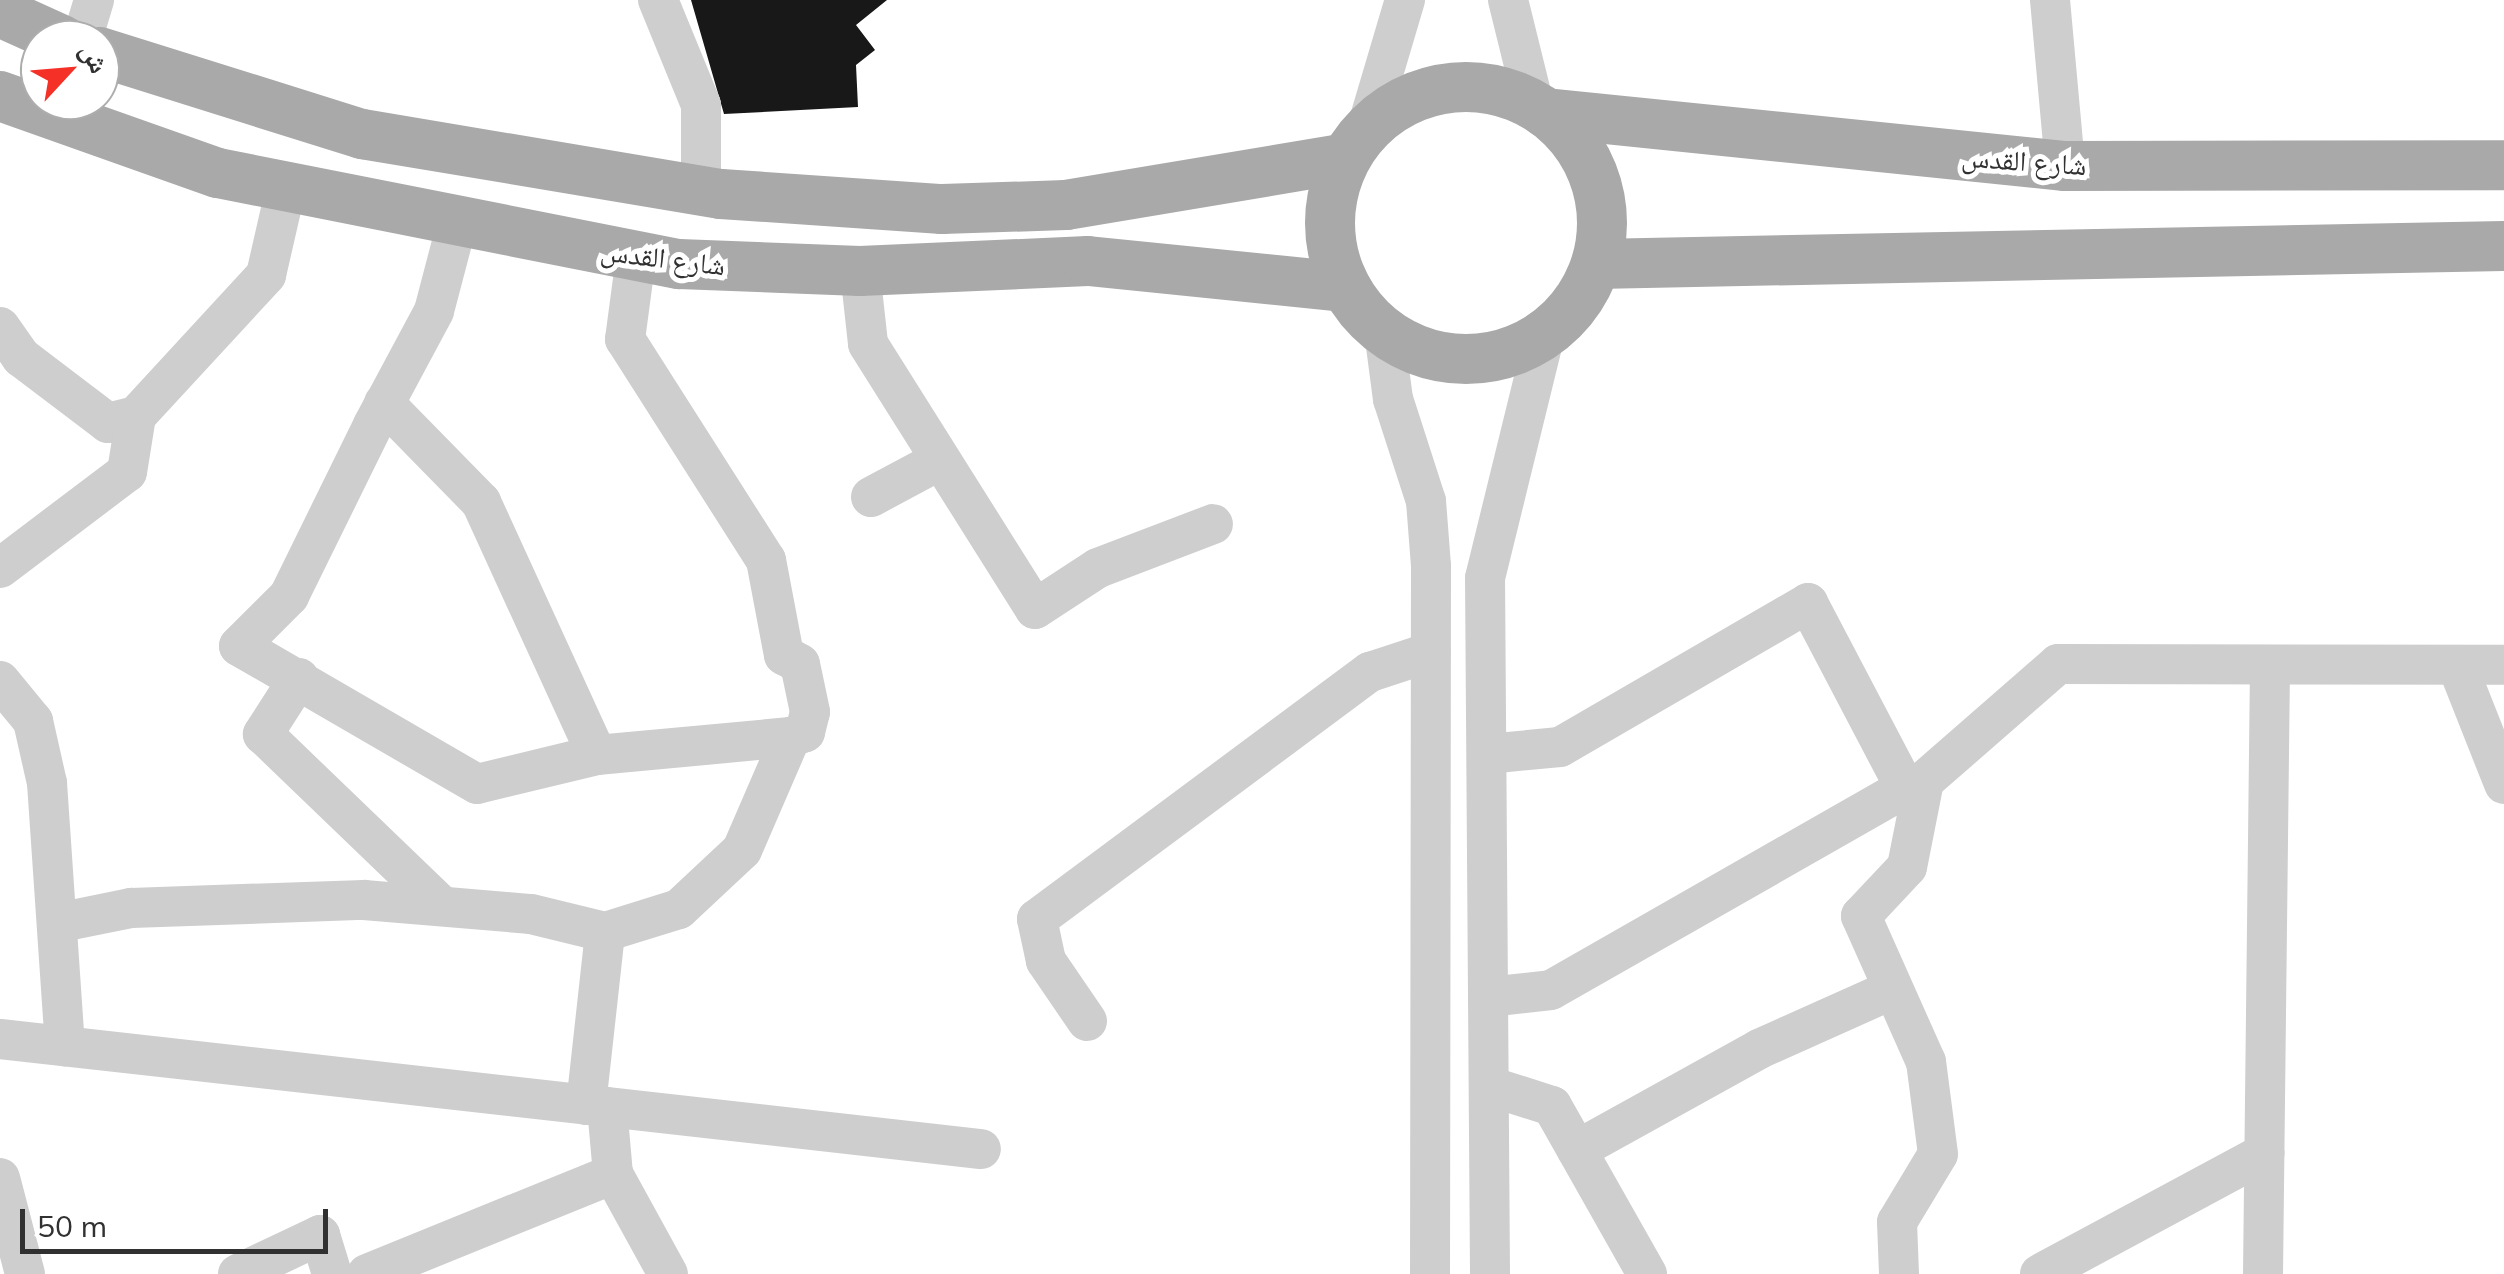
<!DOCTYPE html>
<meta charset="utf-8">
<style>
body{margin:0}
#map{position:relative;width:2504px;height:1274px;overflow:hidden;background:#fff;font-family:Mulish,"Noto Naskh Arabic",sans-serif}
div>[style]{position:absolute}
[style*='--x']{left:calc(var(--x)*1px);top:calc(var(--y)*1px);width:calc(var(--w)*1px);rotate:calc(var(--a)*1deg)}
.building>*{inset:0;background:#181818}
.minor>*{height:40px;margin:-20px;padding:0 20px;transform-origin:20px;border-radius:20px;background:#cecece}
.major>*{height:50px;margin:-25px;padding:0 25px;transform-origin:25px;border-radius:25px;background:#a9a9a9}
.major>.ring{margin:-25px;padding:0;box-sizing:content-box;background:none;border:50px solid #a9a9a9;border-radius:50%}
span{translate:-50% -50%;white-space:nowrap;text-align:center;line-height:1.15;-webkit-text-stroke:10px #fff;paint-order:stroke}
.street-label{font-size:28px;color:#313131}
.north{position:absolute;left:20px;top:20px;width:100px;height:100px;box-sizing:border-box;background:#fff;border:2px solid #adadad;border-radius:50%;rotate:64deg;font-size:28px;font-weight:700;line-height:40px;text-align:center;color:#313131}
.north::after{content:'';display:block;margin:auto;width:35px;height:45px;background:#f43027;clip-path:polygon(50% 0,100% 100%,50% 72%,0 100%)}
.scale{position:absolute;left:20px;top:1209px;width:308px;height:45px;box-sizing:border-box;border:5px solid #313131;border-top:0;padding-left:12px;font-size:30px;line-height:35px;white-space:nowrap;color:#313131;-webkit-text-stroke:8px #fff;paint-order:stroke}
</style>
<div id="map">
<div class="building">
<div style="clip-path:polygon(691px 0,887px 0,856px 25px,875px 50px,856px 65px,858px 107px,724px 114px)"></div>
</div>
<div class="minor">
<div style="--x:658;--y:0;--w:113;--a:67.7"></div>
<div style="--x:701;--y:105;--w:86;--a:90"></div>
<div style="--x:1508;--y:0;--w:108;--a:76.1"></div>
<div style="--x:2050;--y:0;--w:167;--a:84.8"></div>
<div style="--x:82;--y:40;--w:42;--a:-73.3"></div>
<div style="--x:1367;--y:128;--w:134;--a:-73.5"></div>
<div style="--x:636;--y:257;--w:83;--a:97.6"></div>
<div style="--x:625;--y:339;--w:262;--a:57.5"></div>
<div style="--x:766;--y:560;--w:97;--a:79.3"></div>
<div style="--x:784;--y:655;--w:18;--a:29"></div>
<div style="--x:800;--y:664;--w:49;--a:78.2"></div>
<div style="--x:810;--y:712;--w:21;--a:104"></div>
<div style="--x:805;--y:732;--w:15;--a:160"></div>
<div style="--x:860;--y:271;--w:73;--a:83.7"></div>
<div style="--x:868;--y:344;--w:313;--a:57.8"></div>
<div style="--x:1035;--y:609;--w:75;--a:-33.1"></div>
<div style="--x:1098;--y:568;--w:123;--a:-20.9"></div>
<div style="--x:0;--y:327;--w:37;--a:55"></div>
<div style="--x:21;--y:357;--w:109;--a:37.2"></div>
<div style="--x:108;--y:423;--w:29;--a:-14"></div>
<div style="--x:136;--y:416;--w:192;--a:-47.3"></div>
<div style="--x:266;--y:275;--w:89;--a:-77.1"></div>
<div style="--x:1384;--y:331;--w:69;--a:82.5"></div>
<div style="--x:1393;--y:399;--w:107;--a:72.1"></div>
<div style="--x:1426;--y:501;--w:65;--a:85.6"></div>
<div style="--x:1431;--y:566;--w:708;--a:90.08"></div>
<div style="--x:384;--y:403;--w:139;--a:45.6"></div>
<div style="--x:481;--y:502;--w:278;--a:65.4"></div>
<div style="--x:597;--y:755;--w:123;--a:166.4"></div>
<div style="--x:477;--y:784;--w:275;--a:-149.9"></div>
<div style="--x:239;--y:646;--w:71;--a:-45"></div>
<div style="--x:289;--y:596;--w:191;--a:-63.8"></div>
<div style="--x:373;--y:425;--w:129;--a:-61.8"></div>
<div style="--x:434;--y:311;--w:87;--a:-75.3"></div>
<div style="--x:871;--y:497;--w:76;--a:-28.2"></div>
<div style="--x:0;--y:568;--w:159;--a:-37.1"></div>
<div style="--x:127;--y:472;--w:57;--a:-80.9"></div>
<div style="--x:2457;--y:665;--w:128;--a:68.4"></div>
<div style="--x:299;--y:678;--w:67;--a:122.7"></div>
<div style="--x:263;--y:734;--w:248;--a:43.9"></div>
<div style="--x:0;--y:681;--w:52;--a:50.5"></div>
<div style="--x:33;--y:721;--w:64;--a:77.3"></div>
<div style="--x:47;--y:783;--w:264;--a:86.1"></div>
<div style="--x:1487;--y:754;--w:73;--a:-5.5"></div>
<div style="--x:1560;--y:747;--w:287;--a:-30.1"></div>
<div style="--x:1808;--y:603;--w:209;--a:62.3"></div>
<div style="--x:1905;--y:788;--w:20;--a:-20"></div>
<div style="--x:57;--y:923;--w:76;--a:-11.5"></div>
<div style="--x:131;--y:908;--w:233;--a:-2"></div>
<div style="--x:364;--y:900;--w:168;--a:4.8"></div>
<div style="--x:531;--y:914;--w:76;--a:13.7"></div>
<div style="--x:605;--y:932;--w:77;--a:-17.3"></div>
<div style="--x:679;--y:909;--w:86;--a:-43.1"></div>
<div style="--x:742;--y:850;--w:123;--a:-66.6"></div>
<div style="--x:791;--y:737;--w:195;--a:174.7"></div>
<div style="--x:1488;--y:997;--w:63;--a:-6.3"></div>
<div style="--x:1551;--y:990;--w:408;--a:-29.7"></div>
<div style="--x:1087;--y:1021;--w:73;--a:-124.3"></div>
<div style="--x:1046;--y:961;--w:43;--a:-102.1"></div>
<div style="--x:1037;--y:919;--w:415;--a:-36.6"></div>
<div style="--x:1370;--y:672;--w:64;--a:-18.2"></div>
<div style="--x:0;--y:1039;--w:987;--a:6.4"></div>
<div style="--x:1489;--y:1086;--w:66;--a:17.6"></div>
<div style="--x:1552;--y:1106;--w:193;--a:60.5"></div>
<div style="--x:586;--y:1105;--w:174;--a:-83.7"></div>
<div style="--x:607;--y:1107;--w:67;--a:84.9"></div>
<div style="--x:613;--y:1174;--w:114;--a:61.2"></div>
<div style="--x:1577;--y:1150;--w:208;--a:-29"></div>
<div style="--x:1759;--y:1049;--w:145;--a:-24.1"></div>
<div style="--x:0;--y:1178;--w:99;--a:75.4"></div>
<div style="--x:238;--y:1274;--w:91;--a:-25.4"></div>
<div style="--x:320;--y:1235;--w:41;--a:72.9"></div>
<div style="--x:367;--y:1274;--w:266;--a:-22.1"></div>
<div style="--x:1490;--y:1274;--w:696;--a:-90.41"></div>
<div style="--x:1485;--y:578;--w:251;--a:-76.2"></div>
<div style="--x:1899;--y:1274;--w:52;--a:-92.2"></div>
<div style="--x:1897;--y:1222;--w:79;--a:-58.9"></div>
<div style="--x:1938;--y:1154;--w:93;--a:-97.4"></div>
<div style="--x:1926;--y:1062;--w:160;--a:-114"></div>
<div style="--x:1861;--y:916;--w:67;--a:-46.8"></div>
<div style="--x:1907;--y:867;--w:88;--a:-78.8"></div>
<div style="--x:1924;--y:781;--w:178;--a:-41.1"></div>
<div style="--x:2058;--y:664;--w:446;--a:0.1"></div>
<div style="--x:2040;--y:1274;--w:255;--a:-28.3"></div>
<div style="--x:2263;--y:1274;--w:609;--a:-89.34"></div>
</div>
<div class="major">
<div style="--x:0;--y:12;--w:68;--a:24.3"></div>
<div style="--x:100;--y:52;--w:275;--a:17.4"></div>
<div style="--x:362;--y:134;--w:364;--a:9.5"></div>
<div style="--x:721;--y:194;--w:222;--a:3.9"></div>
<div style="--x:942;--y:209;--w:124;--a:-1.8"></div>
<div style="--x:1066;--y:205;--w:284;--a:-9.5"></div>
<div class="ring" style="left:1330px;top:87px;width:222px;height:222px"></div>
<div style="--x:0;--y:96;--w:231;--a:19.5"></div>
<div style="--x:218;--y:173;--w:470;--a:11.2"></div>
<div style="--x:679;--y:264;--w:181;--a:2.2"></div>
<div style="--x:860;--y:271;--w:228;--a:-2.5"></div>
<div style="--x:1088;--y:261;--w:259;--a:5.8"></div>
<div style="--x:1546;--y:113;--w:522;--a:5.83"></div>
<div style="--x:2065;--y:166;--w:439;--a:-0.1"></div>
<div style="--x:1596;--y:264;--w:908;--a:-1.14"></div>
</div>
<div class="street-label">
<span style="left:2024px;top:161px;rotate:4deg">شارع القدس</span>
<span style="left:663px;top:258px;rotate:7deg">شارع القدس</span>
</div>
<div class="north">ش</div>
<div class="scale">50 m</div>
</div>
